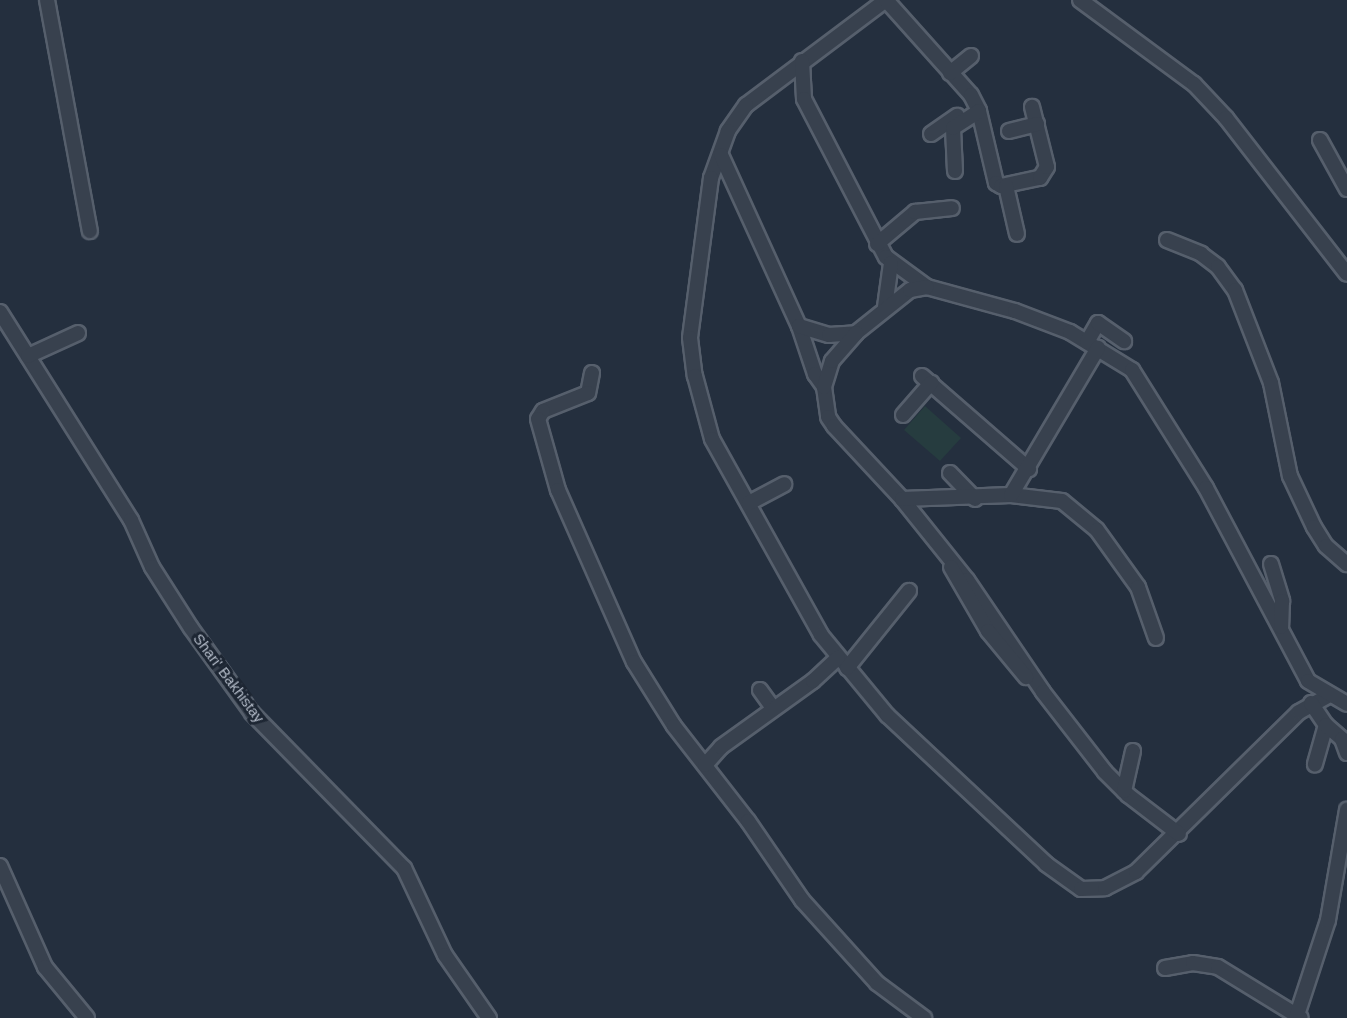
<!DOCTYPE html>
<style>
body{margin:0}
#map{position:relative;width:1347px;height:1018px;overflow:hidden;background:#242f3e;font-family:Helvetica,sans-serif}
div>[style]{position:absolute}
[style*='--x']{left:calc(var(--x)*1px);top:calc(var(--y)*1px);width:calc(var(--w)*1px);rotate:calc(var(--a)*1deg)}
.green>*{inset:0;background:#263c3f}
.roads{filter:drop-shadow(2px 0 #565f6c) drop-shadow(-2px 0 #565f6c) drop-shadow(0 2px #565f6c) drop-shadow(0 -2px #565f6c)}
.minor>*{height:14px;margin:-7px;padding:0 7px;transform-origin:7px;border-radius:7px;background:#38414e}
span{translate:-50% -50%;white-space:nowrap;text-align:center;line-height:1.15;-webkit-text-stroke:6px #1d2633;paint-order:stroke}
.street-label{font-size:15px;color:#b4bcc9}
</style>
<div id="map">
<div class="green">
<div style="clip-path:polygon(925px 406px,961px 438px,940px 461px,904px 430px)"></div>
</div>
<div class="roads">
<div class="minor">
<div style="--x:47;--y:0;--w:235;--a:79.5"></div>
<div style="--x:886;--y:0;--w:175;--a:143.1"></div>
<div style="--x:746;--y:105;--w:32;--a:125"></div>
<div style="--x:728;--y:131;--w:50;--a:109.9"></div>
<div style="--x:711;--y:178;--w:161;--a:97.5"></div>
<div style="--x:690;--y:338;--w:38;--a:83"></div>
<div style="--x:695;--y:376;--w:65;--a:74.9"></div>
<div style="--x:712;--y:439;--w:224;--a:60.9"></div>
<div style="--x:821;--y:635;--w:104;--a:50.5"></div>
<div style="--x:887;--y:715;--w:218;--a:43.1"></div>
<div style="--x:1046;--y:864;--w:43;--a:35.5"></div>
<div style="--x:1081;--y:889;--w:24;--a:-2"></div>
<div style="--x:1105;--y:888;--w:35;--a:-27"></div>
<div style="--x:1136;--y:872;--w:228;--a:-44.5"></div>
<div style="--x:1299;--y:712;--w:33;--a:-29"></div>
<div style="--x:886;--y:0;--w:127;--a:48.2"></div>
<div style="--x:971;--y:95;--w:18;--a:63"></div>
<div style="--x:979;--y:111;--w:74;--a:76.7"></div>
<div style="--x:996;--y:183;--w:6;--a:31"></div>
<div style="--x:1001;--y:186;--w:40;--a:-12"></div>
<div style="--x:1040;--y:178;--w:13;--a:-58"></div>
<div style="--x:1047;--y:167;--w:62;--a:-104"></div>
<div style="--x:1080;--y:0;--w:142;--a:36.4"></div>
<div style="--x:1194;--y:84;--w:47;--a:46.7"></div>
<div style="--x:1226;--y:118;--w:197;--a:52.2"></div>
<div style="--x:802;--y:61;--w:38;--a:87"></div>
<div style="--x:804;--y:99;--w:178;--a:62.6"></div>
<div style="--x:886;--y:257;--w:51;--a:36.2"></div>
<div style="--x:927;--y:287;--w:91;--a:15.3"></div>
<div style="--x:1015;--y:311;--w:59;--a:20.9"></div>
<div style="--x:1070;--y:332;--w:73;--a:31.5"></div>
<div style="--x:1132;--y:370;--w:139;--a:57.9"></div>
<div style="--x:1206;--y:488;--w:218;--a:62.1"></div>
<div style="--x:1308;--y:681;--w:45;--a:30.5"></div>
<div style="--x:950;--y:73;--w:27;--a:-39"></div>
<div style="--x:1009;--y:131;--w:29;--a:-14"></div>
<div style="--x:931;--y:134;--w:32;--a:-35"></div>
<div style="--x:1320;--y:140;--w:56;--a:61.1"></div>
<div style="--x:721;--y:155;--w:188;--a:65.5"></div>
<div style="--x:799;--y:326;--w:51;--a:71.6"></div>
<div style="--x:815;--y:374;--w:16;--a:55"></div>
<div style="--x:824;--y:387;--w:30;--a:82"></div>
<div style="--x:828;--y:417;--w:11;--a:56"></div>
<div style="--x:834;--y:426;--w:100;--a:47"></div>
<div style="--x:902;--y:499;--w:104;--a:51.3"></div>
<div style="--x:967;--y:580;--w:135;--a:55.8"></div>
<div style="--x:1043;--y:692;--w:101;--a:52.2"></div>
<div style="--x:1105;--y:772;--w:33;--a:45"></div>
<div style="--x:1128;--y:795;--w:64;--a:37.4"></div>
<div style="--x:955;--y:171;--w:43;--a:-92.7"></div>
<div style="--x:953;--y:128;--w:31;--a:-33"></div>
<div style="--x:1006;--y:186;--w:49;--a:77.1"></div>
<div style="--x:1167;--y:240;--w:37;--a:22"></div>
<div style="--x:1201;--y:254;--w:21;--a:37"></div>
<div style="--x:1218;--y:267;--w:29;--a:54"></div>
<div style="--x:1235;--y:290;--w:100;--a:68.8"></div>
<div style="--x:1271;--y:383;--w:95;--a:78.5"></div>
<div style="--x:1290;--y:476;--w:56;--a:64.8"></div>
<div style="--x:1314;--y:527;--w:22;--a:58"></div>
<div style="--x:1326;--y:546;--w:28;--a:41"></div>
<div style="--x:877;--y:244;--w:50;--a:-40.1"></div>
<div style="--x:915;--y:212;--w:37;--a:-6"></div>
<div style="--x:885;--y:307;--w:44;--a:-82.2"></div>
<div style="--x:0;--y:312;--w:246;--a:57.8"></div>
<div style="--x:131;--y:520;--w:51;--a:65.9"></div>
<div style="--x:152;--y:567;--w:72;--a:57.4"></div>
<div style="--x:191;--y:628;--w:105;--a:54.3"></div>
<div style="--x:252;--y:713;--w:217;--a:45.6"></div>
<div style="--x:404;--y:868;--w:96;--a:64.8"></div>
<div style="--x:445;--y:955;--w:77;--a:55.1"></div>
<div style="--x:799;--y:326;--w:31;--a:17"></div>
<div style="--x:829;--y:335;--w:27;--a:-4"></div>
<div style="--x:856;--y:333;--w:69;--a:-38.5"></div>
<div style="--x:910;--y:290;--w:17;--a:-10"></div>
<div style="--x:1087;--y:342;--w:22;--a:-60"></div>
<div style="--x:1098;--y:323;--w:32;--a:35"></div>
<div style="--x:28;--y:356;--w:55;--a:-24.7"></div>
<div style="--x:592;--y:373;--w:20;--a:101"></div>
<div style="--x:588;--y:393;--w:48;--a:158.2"></div>
<div style="--x:543;--y:411;--w:9;--a:122"></div>
<div style="--x:538;--y:419;--w:74;--a:74.3"></div>
<div style="--x:558;--y:490;--w:188;--a:66.2"></div>
<div style="--x:634;--y:662;--w:75;--a:58"></div>
<div style="--x:674;--y:726;--w:120;--a:52.1"></div>
<div style="--x:748;--y:821;--w:96;--a:55.6"></div>
<div style="--x:802;--y:900;--w:112;--a:47.9"></div>
<div style="--x:877;--y:983;--w:59;--a:36.7"></div>
<div style="--x:922;--y:376;--w:142;--a:41"></div>
<div style="--x:824;--y:387;--w:27;--a:-73"></div>
<div style="--x:832;--y:361;--w:37;--a:-49"></div>
<div style="--x:903;--y:415;--w:43;--a:-48.8"></div>
<div style="--x:950;--y:473;--w:36;--a:46"></div>
<div style="--x:1011;--y:495;--w:51;--a:6.7"></div>
<div style="--x:1062;--y:501;--w:45;--a:39.6"></div>
<div style="--x:1097;--y:530;--w:70;--a:54.3"></div>
<div style="--x:1138;--y:587;--w:54;--a:70.6"></div>
<div style="--x:902;--y:499;--w:109;--a:-2.1"></div>
<div style="--x:1011;--y:495;--w:171;--a:-59.4"></div>
<div style="--x:749;--y:503;--w:40;--a:-28"></div>
<div style="--x:1271;--y:564;--w:39;--a:73"></div>
<div style="--x:1282;--y:601;--w:26;--a:92"></div>
<div style="--x:951;--y:567;--w:74;--a:60"></div>
<div style="--x:988;--y:631;--w:60;--a:50.4"></div>
<div style="--x:847;--y:668;--w:99;--a:-51.2"></div>
<div style="--x:760;--y:690;--w:22;--a:54"></div>
<div style="--x:1311;--y:703;--w:27;--a:56"></div>
<div style="--x:1326;--y:725;--w:41;--a:105.8"></div>
<div style="--x:1326;--y:725;--w:21;--a:41"></div>
<div style="--x:1342;--y:739;--w:15;--a:70"></div>
<div style="--x:705;--y:765;--w:24;--a:-48"></div>
<div style="--x:721;--y:747;--w:113;--a:-35.7"></div>
<div style="--x:813;--y:681;--w:34;--a:-43"></div>
<div style="--x:1124;--y:791;--w:41;--a:-77.3"></div>
<div style="--x:0;--y:866;--w:111;--a:66"></div>
<div style="--x:45;--y:967;--w:66;--a:50.5"></div>
<div style="--x:1165;--y:968;--w:28;--a:-10"></div>
<div style="--x:1193;--y:963;--w:25;--a:9"></div>
<div style="--x:1218;--y:967;--w:97;--a:31.6"></div>
<div style="--x:1296;--y:1018;--w:103;--a:-71.9"></div>
<div style="--x:1328;--y:920;--w:112;--a:-80.2"></div>
</div>
</div>
<div class="street-label">
<span style="left:229px;top:678px;rotate:53deg">Shari' Bakhistay</span>
</div>
</div>
